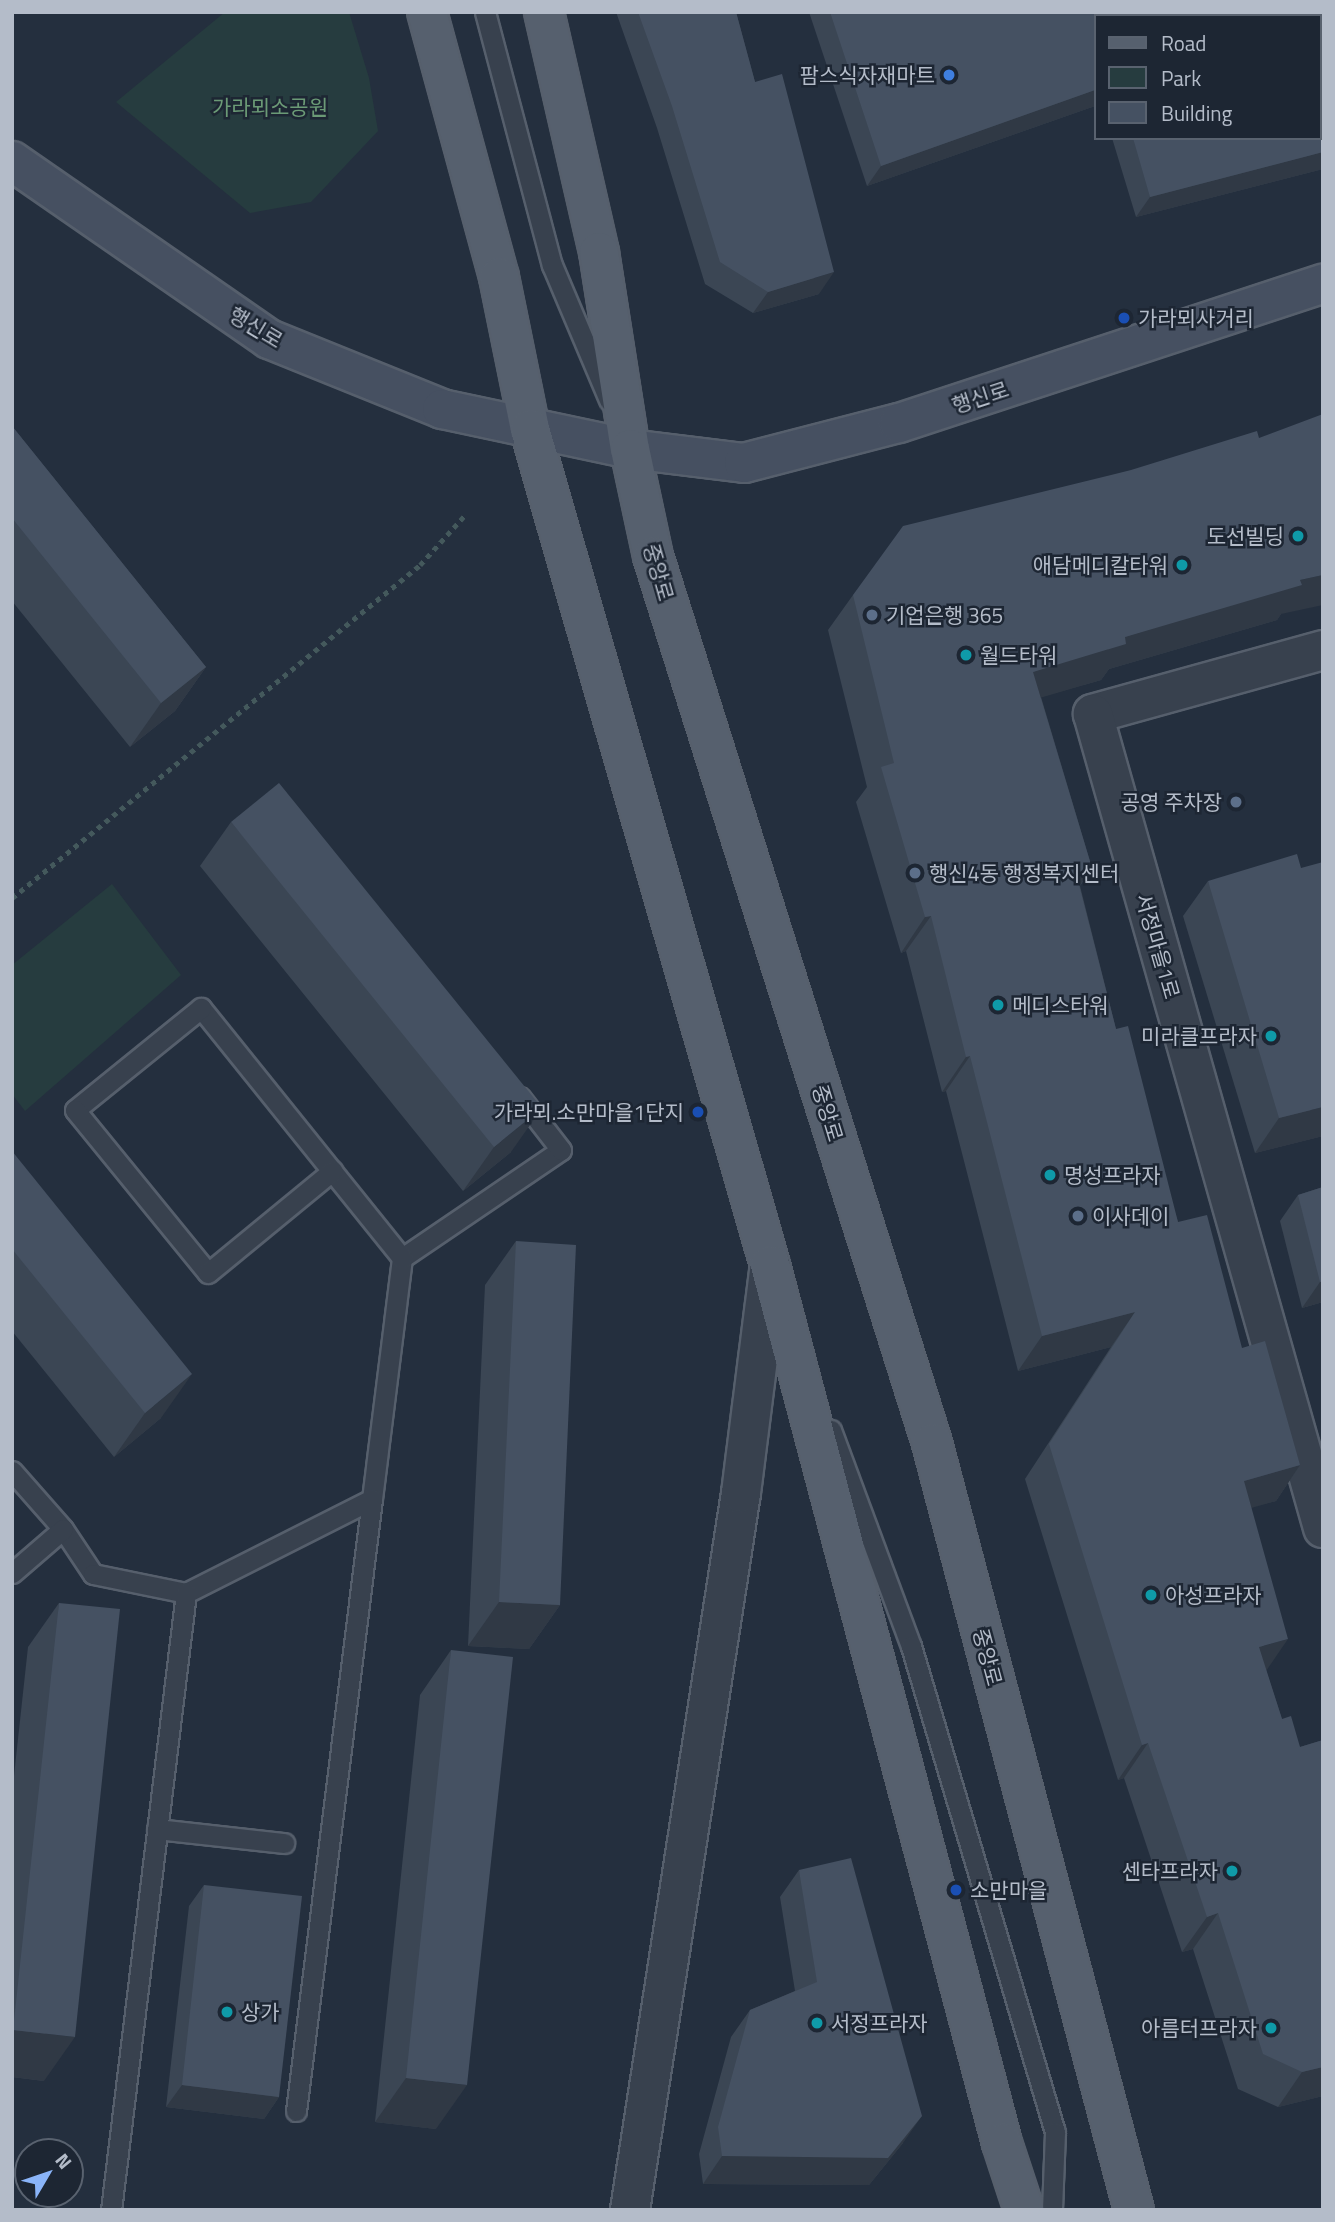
<!DOCTYPE html>
<meta charset="utf-8">
<style>
body{margin:0}
#map{position:relative;width:1335px;height:2222px;overflow:hidden;background:#242f3e;font-family:"Titillium Web","Noto Sans KR",sans-serif}
div>[style]{position:absolute}
[style*='--x']{left:calc(var(--x)*1px);top:calc(var(--y)*1px);width:calc(var(--w)*1px);rotate:calc(var(--a)*1deg)}
.green>*{inset:0;background:#263c3f}
.path>*{height:4.5px;margin-top:-2.25px;transform-origin:0;background:repeating-linear-gradient(90deg,#44595c 0 5px,transparent 0 10px)}
.roads{filter:drop-shadow(2px 0 #565f6c) drop-shadow(-2px 0 #565f6c) drop-shadow(0 2px #565f6c) drop-shadow(0 -2px #565f6c)}
.service>*{height:19px;margin:-9.5px;padding:0 9.5px;transform-origin:9.5px;border-radius:9.5px;background:#38414e}
.minor>*{height:38px;margin:-19px;padding:0 19px;transform-origin:19px;border-radius:19px;background:#38414e}
.tertiary>*{height:38px;margin:-19px;padding:0 19px;transform-origin:19px;border-radius:19px;background:#38414e}
.secondary>*{height:38px;margin:-19px;padding:0 19px;transform-origin:19px;border-radius:19px;background:#465061}
.primary>*{height:38px;margin:-19px;padding:0 19px;transform-origin:19px;border-radius:19px;background:#56606e}
.wall>*{inset:0;background:#3b4654}
.shaded-wall>*{inset:0;background:#303945}
.building>*{inset:0;background:#455162}
.dots>*{width:19px;height:19px;translate:-50% -50%;box-sizing:border-box;border:4px solid #1d2633;border-radius:50%}
span{translate:-50% -50%;white-space:nowrap;text-align:center;line-height:1.15;-webkit-text-stroke:5px #1d2633;paint-order:stroke}
.poi-label{font-size:21px;color:#b4bcc9}
.right{translate:-100% -50%;text-align:right}
.left{translate:0 -50%;text-align:left}
.park-label{font-size:21px;color:#6b9a76}
.street-label{font-size:21px;color:#b4bcc9}
.frame{position:absolute;inset:0;border:14px solid #b4bcc9;pointer-events:none}
.legend{position:absolute;left:1094px;top:14px;width:228px;height:126px;box-sizing:border-box;background:#1d2633;border:2px solid #59626f;margin:0;padding:9px 12px;list-style:none;font-size:21px;color:#b4bcc9}
.legend li{display:flex;align-items:center;gap:14px;height:35px}
.legend b{width:35px;border:2px solid #59626f}
.north{position:absolute;left:14px;top:2138px;width:70px;height:70px;box-sizing:border-box;background:#1d2633;border:2px solid #59626f;border-radius:50%;rotate:51deg;font-size:19px;font-weight:700;line-height:28px;text-align:center;color:#b4bcc9}
.north::after{content:'';display:block;margin:auto;width:24px;height:32px;background:#8ab4f8;clip-path:polygon(50% 0,100% 100%,50% 72%,0 100%)}
</style>
<div id="map">
<div class="green">
<div style="clip-path:polygon(225px 12px,349px 12px,369px 78px,378px 131px,311px 202px,250px 213px,116px 102px)"></div>
<div style="clip-path:polygon(112px 884px,181px 975px,25px 1111px,12px 1094px,12px 965px)"></div>
</div>
<div class="path">
<div style="--x:12;--y:898;--w:527;--a:-39.22"></div>
<div style="--x:420;--y:565;--w:69;--a:-48"></div>
</div>
<div class="roads">
<div class="service">
<div style="--x:485;--y:12;--w:262;--a:75.2"></div>
<div style="--x:552;--y:265;--w:147;--a:67.1"></div>
<div style="--x:402;--y:1258;--w:192;--a:-34.2"></div>
<div style="--x:561;--y:1150;--w:67;--a:-127.7"></div>
<div style="--x:831;--y:1430;--w:230;--a:69.7"></div>
<div style="--x:911;--y:1646;--w:507;--a:73.5"></div>
<div style="--x:1055;--y:2132;--w:78;--a:92.2"></div>
<div style="--x:12;--y:1471;--w:77;--a:48.7"></div>
<div style="--x:63;--y:1529;--w:54;--a:56.3"></div>
<div style="--x:93;--y:1574;--w:95;--a:11.5"></div>
<div style="--x:186;--y:1593;--w:208;--a:-26.8"></div>
<div style="--x:372;--y:1499;--w:243;--a:-82.9"></div>
<div style="--x:402;--y:1258;--w:321;--a:-128.8"></div>
<div style="--x:201;--y:1008;--w:162;--a:141"></div>
<div style="--x:75;--y:1110;--w:210;--a:50.8"></div>
<div style="--x:208;--y:1273;--w:161;--a:-39.4"></div>
<div style="--x:12;--y:1573;--w:67;--a:-40.8"></div>
<div style="--x:157;--y:1829;--w:128;--a:6.3"></div>
<div style="--x:296;--y:2111;--w:617;--a:-82.92"></div>
<div style="--x:111;--y:2210;--w:622;--a:-83.07"></div>
</div>
<div class="minor">
<div style="--x:1323;--y:650;--w:239;--a:164.5"></div>
<div style="--x:1093;--y:714;--w:846;--a:74.22"></div>
</div>
<div class="tertiary">
<div style="--x:630;--y:2210;--w:726;--a:-81.2"></div>
<div style="--x:741;--y:1493;--w:230;--a:-82.8"></div>
</div>
<div class="secondary">
<div style="--x:12;--y:161;--w:313;--a:34.7"></div>
<div style="--x:269;--y:339;--w:187;--a:22"></div>
<div style="--x:442;--y:409;--w:192;--a:12"></div>
<div style="--x:630;--y:449;--w:115;--a:7"></div>
<div style="--x:744;--y:463;--w:160;--a:-14.5"></div>
<div style="--x:899;--y:423;--w:446;--a:-18.2"></div>
</div>
<div class="primary">
<div style="--x:427;--y:12;--w:275;--a:74.8"></div>
<div style="--x:499;--y:277;--w:155;--a:78.5"></div>
<div style="--x:530;--y:429;--w:870;--a:73.98"></div>
<div style="--x:770;--y:1265;--w:908;--a:75.2"></div>
<div style="--x:1002;--y:2143;--w:71;--a:71.8"></div>
<div style="--x:544;--y:12;--w:246;--a:77.1"></div>
<div style="--x:599;--y:252;--w:199;--a:81.1"></div>
<div style="--x:630;--y:449;--w:109;--a:77.9"></div>
<div style="--x:653;--y:556;--w:930;--a:72.54"></div>
<div style="--x:932;--y:1443;--w:793;--a:75.25"></div>
</div>
</div>
<div class="wall">
<div style="clip-path:polygon(616px 12px,736px 12px,755px 82px,819px 294px,753px 313px,705px 284px,657px 128px)"></div>
<div style="clip-path:polygon(809px 12px,1323px 12px,1323px 169px,1136px 217px,1112px 138px,1319px 138px,1095px 16px,1095px 106px,867px 186px)"></div>
<div style="clip-path:polygon(12px 426px,206px 667px,175px 711px,130px 747px,12px 601px)"></div>
<div style="clip-path:polygon(1259px 438px,1281px 614px,1277px 620px,1109px 669px,1101px 680px,1041px 697px,1092px 868px,1080px 886px,1116px 1029px,1178px 1222px,1300px 1465px,1276px 1501px,1251px 1507px,1266px 1670px,1282px 1719px,1300px 1747px,1323px 1740px,1323px 2096px,1278px 2107px,1238px 2089px,1193px 1949px,1182px 1952px,1124px 1778px,1118px 1780px,1025px 1479px,1111px 1347px,1018px 1371px,946px 1091px,942px 1092px,906px 951px,901px 953px,856px 802px,867px 787px,828px 630px,853px 595px)"></div>
<div style="clip-path:polygon(231px 822px,511px 1152px,463px 1191px,200px 866px)"></div>
<div style="clip-path:polygon(1208px 881px,1323px 1136px,1255px 1153px,1183px 916px)"></div>
<div style="clip-path:polygon(12px 1151px,161px 1418px,114px 1457px,12px 1331px)"></div>
<div style="clip-path:polygon(1323px 1187px,1323px 1302px,1302px 1308px,1280px 1221px,1298px 1195px)"></div>
<div style="clip-path:polygon(516px 1241px,560px 1605px,529px 1649px,468px 1646px,485px 1285px)"></div>
<div style="clip-path:polygon(59px 1603px,44px 2081px,12px 2077px,12px 1794px,28px 1647px)"></div>
<div style="clip-path:polygon(451px 1650px,436px 2129px,375px 2122px,420px 1695px)"></div>
<div style="clip-path:polygon(799px 1870px,903px 2143px,869px 2185px,703px 2184px,699px 2154px,731px 2037px,750px 2010px,795px 1991px,780px 1897px)"></div>
<div style="clip-path:polygon(204px 1885px,279px 2097px,264px 2119px,166px 2107px,189px 1906px)"></div>
</div>
<div class="shaded-wall">
<div style="clip-path:polygon(1095px 90px,1095px 106px,867px 186px,881px 166px)"></div>
<div style="clip-path:polygon(1323px 152px,1323px 169px,1136px 217px,1150px 197px)"></div>
<div style="clip-path:polygon(834px 272px,819px 294px,753px 313px,768px 292px)"></div>
<div style="clip-path:polygon(1323px 575px,1323px 605px,1281px 614px,1277px 620px,1109px 669px,1101px 680px,1009px 707px,1033px 672px,1125px 637px,1300px 580px)"></div>
<div style="clip-path:polygon(206px 667px,175px 711px,130px 747px,161px 703px)"></div>
<div style="clip-path:polygon(1092px 868px,1067px 903px,1076px 873px)"></div>
<div style="clip-path:polygon(931px 916px,906px 951px,901px 953px,925px 917px)"></div>
<div style="clip-path:polygon(970px 1056px,946px 1091px,942px 1092px,966px 1057px)"></div>
<div style="clip-path:polygon(1323px 1107px,1323px 1136px,1255px 1153px,1279px 1118px)"></div>
<div style="clip-path:polygon(542px 1108px,511px 1152px,463px 1191px,494px 1147px)"></div>
<div style="clip-path:polygon(1323px 1281px,1323px 1302px,1302px 1308px,1320px 1282px)"></div>
<div style="clip-path:polygon(1135px 1312px,1111px 1347px,1018px 1371px,1042px 1336px)"></div>
<div style="clip-path:polygon(192px 1374px,161px 1418px,114px 1457px,145px 1413px)"></div>
<div style="clip-path:polygon(1300px 1465px,1276px 1501px,1219px 1517px,1244px 1481px)"></div>
<div style="clip-path:polygon(499px 1602px,560px 1605px,529px 1649px,468px 1646px)"></div>
<div style="clip-path:polygon(1288px 1639px,1264px 1674px,1259px 1647px)"></div>
<div style="clip-path:polygon(1148px 1743px,1124px 1778px,1118px 1780px,1142px 1745px)"></div>
<div style="clip-path:polygon(1218px 1913px,1193px 1949px,1182px 1952px,1207px 1917px)"></div>
<div style="clip-path:polygon(13px 2030px,75px 2037px,44px 2081px,12px 2077px)"></div>
<div style="clip-path:polygon(1323px 2067px,1323px 2096px,1278px 2107px,1302px 2072px)"></div>
<div style="clip-path:polygon(406px 2078px,467px 2085px,436px 2129px,375px 2122px)"></div>
<div style="clip-path:polygon(182px 2085px,279px 2097px,264px 2119px,166px 2107px)"></div>
<div style="clip-path:polygon(922px 2116px,903px 2143px,869px 2185px,703px 2184px,722px 2156px)"></div>
</div>
<div class="building">
<div style="clip-path:polygon(638px 12px,736px 12px,755px 82px,782px 74px,834px 272px,768px 292px,720px 262px,672px 106px)"></div>
<div style="clip-path:polygon(830px 12px,1323px 12px,1323px 152px,1150px 197px,1133px 138px,1319px 138px,1319px 16px,1095px 16px,1095px 90px,881px 166px)"></div>
<div style="clip-path:polygon(1323px 414px,1323px 575px,1300px 580px,1302px 585px,1125px 637px,1126px 644px,1033px 672px,1092px 868px,1076px 873px,1116px 1029px,1128px 1026px,1178px 1222px,1207px 1215px,1242px 1348px,1265px 1341px,1300px 1465px,1244px 1481px,1288px 1639px,1259px 1647px,1282px 1719px,1291px 1716px,1300px 1747px,1323px 1740px,1323px 2067px,1302px 2072px,1263px 2054px,1218px 1913px,1207px 1917px,1148px 1743px,1142px 1745px,1049px 1444px,1135px 1312px,1042px 1336px,970px 1056px,966px 1057px,931px 916px,925px 917px,881px 767px,894px 763px,853px 595px,903px 526px,1131px 470px,1257px 431px,1259px 438px)"></div>
<div style="clip-path:polygon(12px 426px,206px 667px,161px 703px,12px 518px)"></div>
<div style="clip-path:polygon(279px 783px,542px 1108px,494px 1147px,231px 822px)"></div>
<div style="clip-path:polygon(1297px 854px,1301px 868px,1323px 862px,1323px 1107px,1279px 1118px,1208px 881px)"></div>
<div style="clip-path:polygon(12px 1151px,192px 1374px,145px 1413px,12px 1249px)"></div>
<div style="clip-path:polygon(1323px 1187px,1323px 1281px,1320px 1282px,1298px 1195px)"></div>
<div style="clip-path:polygon(516px 1241px,576px 1245px,560px 1605px,499px 1602px)"></div>
<div style="clip-path:polygon(59px 1603px,120px 1609px,75px 2037px,13px 2030px)"></div>
<div style="clip-path:polygon(451px 1650px,513px 1657px,467px 2085px,406px 2078px)"></div>
<div style="clip-path:polygon(851px 1858px,922px 2116px,888px 2158px,722px 2156px,718px 2127px,750px 2010px,817px 1982px,799px 1870px)"></div>
<div style="clip-path:polygon(204px 1885px,302px 1896px,279px 2097px,182px 2085px)"></div>
</div>
<div class="dots">
<div style="left:949px;top:75px;background:#3f7fe0"></div>
<div style="left:1124px;top:318px;background:#1a4fb4"></div>
<div style="left:1298px;top:536px;background:#0f9aa8"></div>
<div style="left:1182px;top:565px;background:#0f9aa8"></div>
<div style="left:872px;top:615px;background:#5c6f8a"></div>
<div style="left:966px;top:655px;background:#0f9aa8"></div>
<div style="left:1236px;top:802px;background:#5c6f8a"></div>
<div style="left:915px;top:873px;background:#5c6f8a"></div>
<div style="left:998px;top:1005px;background:#0f9aa8"></div>
<div style="left:1271px;top:1036px;background:#0f9aa8"></div>
<div style="left:698px;top:1112px;background:#1a4fb4"></div>
<div style="left:1050px;top:1175px;background:#0f9aa8"></div>
<div style="left:1078px;top:1216px;background:#5c6f8a"></div>
<div style="left:1151px;top:1595px;background:#0f9aa8"></div>
<div style="left:1232px;top:1871px;background:#0f9aa8"></div>
<div style="left:956px;top:1890px;background:#1a4fb4"></div>
<div style="left:227px;top:2012px;background:#0f9aa8"></div>
<div style="left:817px;top:2023px;background:#0f9aa8"></div>
<div style="left:1271px;top:2028px;background:#0f9aa8"></div>
</div>
<div class="poi-label">
<span class="right" style="left:935px;top:75px">팜스식자재마트</span>
<span class="left" style="left:1138px;top:318px">가라뫼사거리</span>
<span class="right" style="left:1284px;top:536px">도선빌딩</span>
<span class="right" style="left:1168px;top:565px">애담메디칼타워</span>
<span class="left" style="left:886px;top:615px">기업은행 365</span>
<span class="left" style="left:980px;top:655px">월드타워</span>
<span class="right" style="left:1222px;top:802px">공영 주차장</span>
<span class="left" style="left:929px;top:873px">행신4동 행정복지센터</span>
<span class="left" style="left:1012px;top:1005px">메디스타워</span>
<span class="right" style="left:1257px;top:1036px">미라클프라자</span>
<span class="right" style="left:684px;top:1112px">가라뫼.소만마을1단지</span>
<span class="left" style="left:1064px;top:1175px">명성프라자</span>
<span class="left" style="left:1092px;top:1216px">이사데이</span>
<span class="left" style="left:1165px;top:1595px">아성프라자</span>
<span class="right" style="left:1218px;top:1871px">센타프라자</span>
<span class="left" style="left:970px;top:1890px">소만마을</span>
<span class="left" style="left:241px;top:2012px">상가</span>
<span class="left" style="left:831px;top:2023px">서정프라자</span>
<span class="right" style="left:1257px;top:2028px">아름터프라자</span>
</div>
<div class="park-label">
<span style="left:270px;top:107px">가라뫼소공원</span>
</div>
<div class="street-label">
<span style="left:256px;top:327px;rotate:31deg">행신로</span>
<span style="left:980px;top:397px;rotate:-18deg">행신로</span>
<span style="left:659px;top:572px;rotate:74deg">중앙로</span>
<span style="left:1158px;top:946px;rotate:74deg">서정마을1로</span>
<span style="left:828px;top:1113px;rotate:73deg">중앙로</span>
<span style="left:988px;top:1657px;rotate:75deg">중앙로</span>
</div>
<div class="frame"></div>
<ul class="legend">
<li><b style="height:9px;background:#56606e"></b>Road</li>
<li><b style="height:19px;background:#263c3f"></b>Park</li>
<li><b style="height:19px;background:#455162"></b>Building</li>
</ul>
<div class="north">N</div>
</div>
